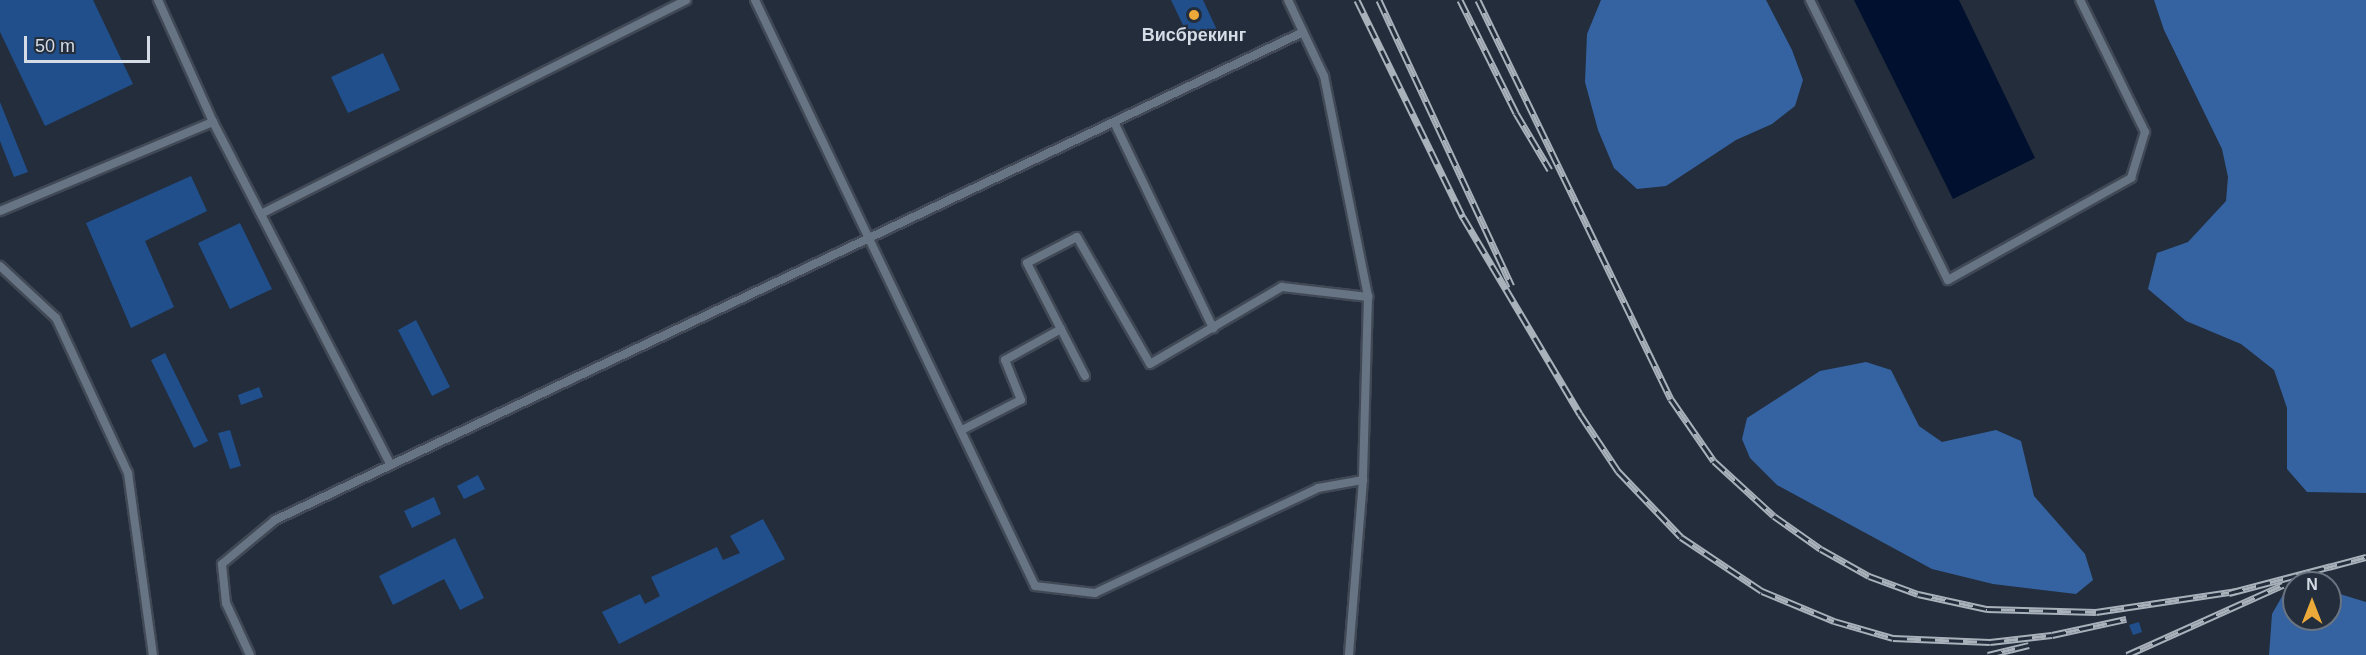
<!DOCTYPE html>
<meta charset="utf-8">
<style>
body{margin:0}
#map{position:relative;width:2366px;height:655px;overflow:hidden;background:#232d3c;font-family:Helvetica,sans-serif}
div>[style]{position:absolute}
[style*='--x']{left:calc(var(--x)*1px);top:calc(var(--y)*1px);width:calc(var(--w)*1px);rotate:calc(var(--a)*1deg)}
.forest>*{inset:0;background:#3563a1}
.water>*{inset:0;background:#00102e}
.building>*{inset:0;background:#214f8b}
.roads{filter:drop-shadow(2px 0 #404955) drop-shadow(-2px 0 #404955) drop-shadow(0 2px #404955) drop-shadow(0 -2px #404955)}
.lane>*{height:8px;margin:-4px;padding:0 4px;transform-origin:4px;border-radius:4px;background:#677484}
.rail>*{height:7px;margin-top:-3.5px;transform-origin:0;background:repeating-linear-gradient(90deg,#232d3c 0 14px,#a9b1bb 0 28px);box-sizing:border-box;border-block:2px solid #a9b1bb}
.dots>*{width:16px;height:16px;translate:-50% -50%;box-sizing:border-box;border:3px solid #232d3c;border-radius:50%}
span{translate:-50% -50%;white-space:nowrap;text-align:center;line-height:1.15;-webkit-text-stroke:4.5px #232d3c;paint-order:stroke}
.poi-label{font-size:18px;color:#d5dce5;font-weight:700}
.north{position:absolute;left:2282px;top:571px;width:60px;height:60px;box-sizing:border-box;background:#232d3c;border:2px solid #6a7380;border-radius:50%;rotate:0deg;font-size:16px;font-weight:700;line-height:24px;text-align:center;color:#d5dce5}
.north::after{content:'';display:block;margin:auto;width:21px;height:27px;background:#eba93a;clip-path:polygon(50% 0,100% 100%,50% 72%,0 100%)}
.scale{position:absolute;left:24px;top:36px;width:126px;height:27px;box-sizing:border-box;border:3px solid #d5dce5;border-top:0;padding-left:8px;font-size:18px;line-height:21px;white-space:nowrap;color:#d5dce5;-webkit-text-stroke:4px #232d3c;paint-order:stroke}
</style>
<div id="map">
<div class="forest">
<div style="clip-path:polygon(1601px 0,1766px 0,1792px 50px,1803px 80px,1795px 106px,1772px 124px,1736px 140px,1666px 186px,1637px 189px,1614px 168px,1598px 130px,1585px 82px,1587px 34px)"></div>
<div style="clip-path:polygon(2154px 0,2366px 0,2366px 493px,2307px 492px,2287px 469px,2287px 408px,2274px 370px,2241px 344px,2186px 321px,2148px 289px,2157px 253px,2188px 242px,2226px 201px,2228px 177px,2222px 149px,2164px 30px)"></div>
<div style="clip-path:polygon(1866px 362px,1891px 370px,1919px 426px,1942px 442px,1996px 430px,2021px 441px,2034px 496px,2085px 554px,2093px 580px,2076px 594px,1993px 584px,1932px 569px,1777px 485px,1750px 458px,1742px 439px,1747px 418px,1820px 371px)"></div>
<div style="clip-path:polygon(2294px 591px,2294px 619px,2330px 619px,2330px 591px,2366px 602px,2366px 655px,2269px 655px,2272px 614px,2284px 593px)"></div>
</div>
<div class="water">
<div style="clip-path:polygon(1854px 0,1959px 0,2035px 158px,1953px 199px)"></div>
</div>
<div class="building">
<div style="clip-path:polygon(0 0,93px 0,133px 84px,45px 126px,0 32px)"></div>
<div style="clip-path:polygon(1171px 0,1203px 0,1217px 30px,1191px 42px)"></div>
<div style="clip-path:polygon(383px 53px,400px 90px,348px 113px,331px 77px)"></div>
<div style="clip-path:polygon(0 102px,28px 172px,14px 177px,0 141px)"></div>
<div style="clip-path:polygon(191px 176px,207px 211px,145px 241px,174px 307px,131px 328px,86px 223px)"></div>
<div style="clip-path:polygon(240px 223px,272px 289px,230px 309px,198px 243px)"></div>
<div style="clip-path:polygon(416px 320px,450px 387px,432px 396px,398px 330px)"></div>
<div style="clip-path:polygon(165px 353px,208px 441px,194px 448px,151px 360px)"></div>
<div style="clip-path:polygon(259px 387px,263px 397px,241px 405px,238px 395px)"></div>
<div style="clip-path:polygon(230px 430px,241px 466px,230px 469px,218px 433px)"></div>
<div style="clip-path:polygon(478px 475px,485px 489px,464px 499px,457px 486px)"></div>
<div style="clip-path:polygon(434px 497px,441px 514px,412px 528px,404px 511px)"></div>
<div style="clip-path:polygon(763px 519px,785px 559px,619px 644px,602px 612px,640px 594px,645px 604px,660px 596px,651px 577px,717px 547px,723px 560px,740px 553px,730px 536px)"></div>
<div style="clip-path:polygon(455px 538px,484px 598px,460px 610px,444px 579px,393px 605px,379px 576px)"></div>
<div style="clip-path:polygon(2139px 622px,2142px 632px,2133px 635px,2129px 625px)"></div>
</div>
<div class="roads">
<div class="lane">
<div style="--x:158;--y:0;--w:134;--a:65.7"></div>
<div style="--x:213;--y:122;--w:385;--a:62.6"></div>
<div style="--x:755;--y:0;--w:649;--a:64.46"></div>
<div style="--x:1035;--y:586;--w:60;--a:6.7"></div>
<div style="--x:1095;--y:593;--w:246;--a:-25.2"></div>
<div style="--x:1318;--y:488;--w:46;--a:-10.1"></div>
<div style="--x:1288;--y:0;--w:84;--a:64.7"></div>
<div style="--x:1324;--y:76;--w:225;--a:78.7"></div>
<div style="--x:1368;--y:297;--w:183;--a:91.6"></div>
<div style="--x:1363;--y:480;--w:176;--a:94.6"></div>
<div style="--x:1810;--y:0;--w:312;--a:63.8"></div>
<div style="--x:1948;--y:280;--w:210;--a:-29.1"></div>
<div style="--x:2131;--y:178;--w:48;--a:-73.1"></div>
<div style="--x:2145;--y:132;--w:147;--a:-116.2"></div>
<div style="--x:1114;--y:122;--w:229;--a:64.3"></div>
<div style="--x:0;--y:211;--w:231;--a:-22.7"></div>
<div style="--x:261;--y:214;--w:476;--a:-26.7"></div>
<div style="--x:0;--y:266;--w:76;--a:42.9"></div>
<div style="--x:56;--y:318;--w:171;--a:65.1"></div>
<div style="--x:128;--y:473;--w:184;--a:82.2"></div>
<div style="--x:1085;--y:376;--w:127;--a:-117.2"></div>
<div style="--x:1027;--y:263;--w:56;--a:-27.5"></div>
<div style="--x:1077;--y:237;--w:146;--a:60.1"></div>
<div style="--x:1150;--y:364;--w:153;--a:-30.3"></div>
<div style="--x:1282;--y:287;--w:87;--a:6.6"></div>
<div style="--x:962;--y:430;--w:66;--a:-27"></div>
<div style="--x:1021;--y:400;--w:43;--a:-111.8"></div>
<div style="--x:1005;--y:360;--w:64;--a:-29"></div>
<div style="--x:250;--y:655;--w:57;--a:-114.8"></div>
<div style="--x:226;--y:603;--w:39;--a:-96"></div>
<div style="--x:222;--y:564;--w:69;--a:-39.7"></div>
<div style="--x:275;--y:520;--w:1138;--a:-25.39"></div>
</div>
</div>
<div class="rail">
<div style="--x:1357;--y:0;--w:242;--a:64"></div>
<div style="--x:1463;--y:217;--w:229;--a:59.3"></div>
<div style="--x:1580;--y:414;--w:69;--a:56.3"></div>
<div style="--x:1618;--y:471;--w:91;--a:46.3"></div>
<div style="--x:1681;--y:537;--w:97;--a:33.7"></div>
<div style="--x:1762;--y:591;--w:78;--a:22.6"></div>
<div style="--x:1834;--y:621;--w:61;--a:16.1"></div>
<div style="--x:1893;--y:638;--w:97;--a:2.4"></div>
<div style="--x:1990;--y:642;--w:62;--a:-6.4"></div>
<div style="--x:2052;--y:635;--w:76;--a:-12.2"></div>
<div style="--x:1379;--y:0;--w:315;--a:65.1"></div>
<div style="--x:1460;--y:0;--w:126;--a:63.6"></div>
<div style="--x:1516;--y:113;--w:66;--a:59.2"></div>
<div style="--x:1478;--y:0;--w:443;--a:64.2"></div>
<div style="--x:1671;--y:399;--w:75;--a:55.3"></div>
<div style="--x:1714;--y:461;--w:81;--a:42.5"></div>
<div style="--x:1774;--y:516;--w:57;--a:35.1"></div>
<div style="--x:1821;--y:549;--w:55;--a:29.4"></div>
<div style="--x:1869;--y:576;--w:52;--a:20.2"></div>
<div style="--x:1918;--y:594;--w:71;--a:12.3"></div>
<div style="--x:1987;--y:609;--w:109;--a:1.6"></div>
<div style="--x:2096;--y:612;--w:143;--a:-8.5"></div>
<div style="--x:2229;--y:593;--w:142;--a:-14.7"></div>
<div style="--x:1988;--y:655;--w:42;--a:-13.7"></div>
<div style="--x:2127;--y:655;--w:171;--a:-24.2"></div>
</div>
<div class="dots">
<div style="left:1194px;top:15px;background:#eba93a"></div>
</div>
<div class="poi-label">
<span style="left:1194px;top:35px">Висбрекинг</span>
</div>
<div class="north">N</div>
<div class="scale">50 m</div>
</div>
